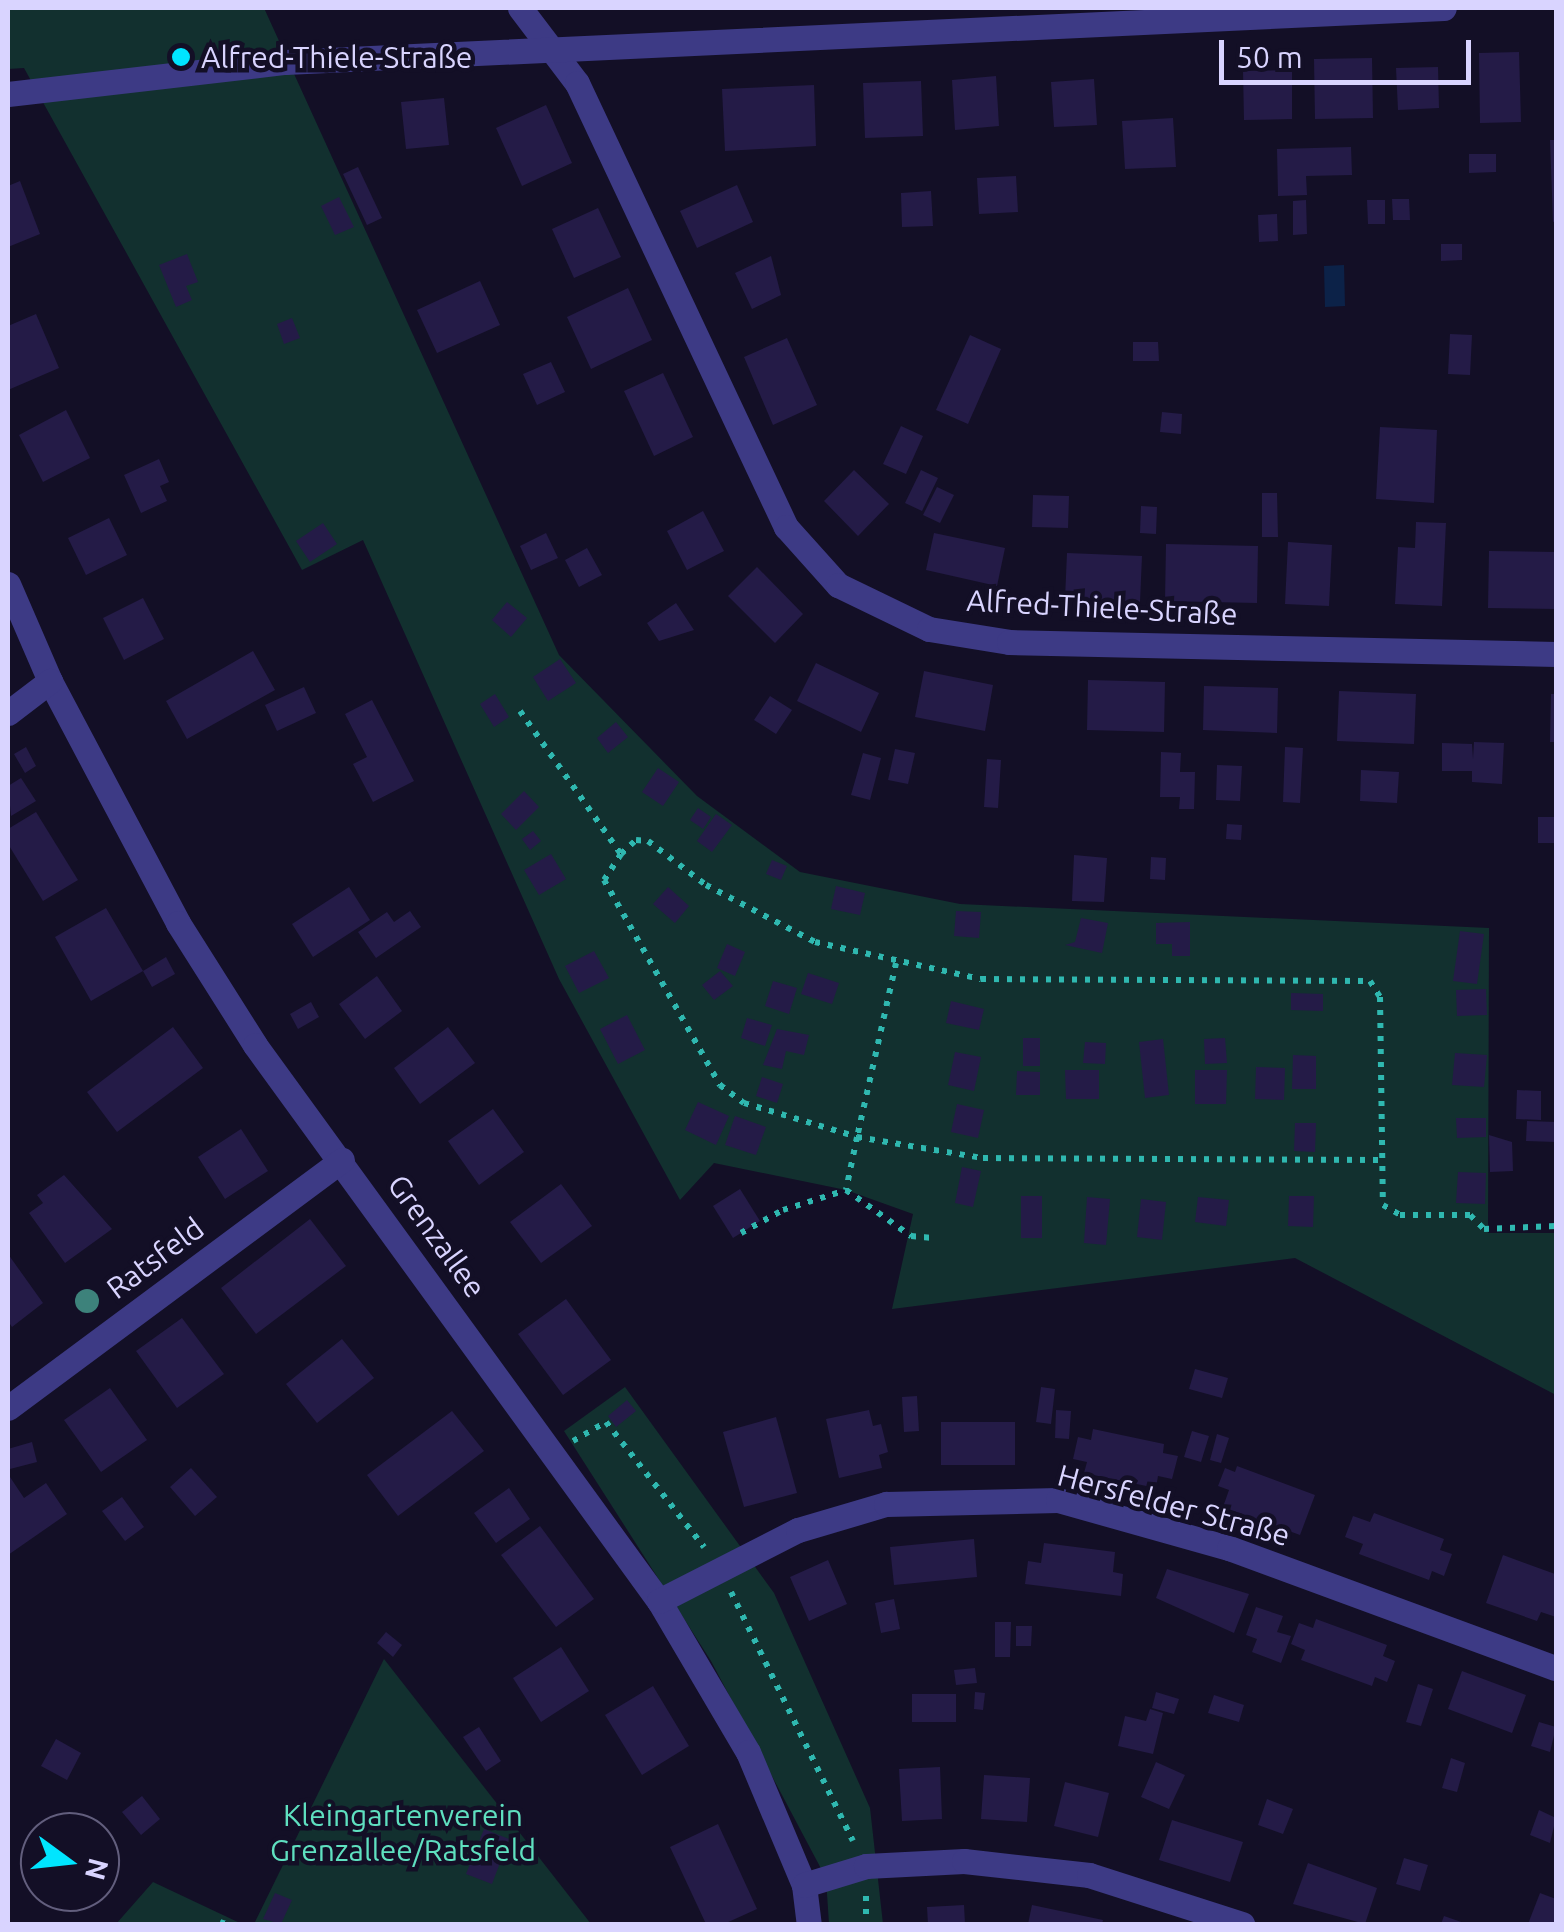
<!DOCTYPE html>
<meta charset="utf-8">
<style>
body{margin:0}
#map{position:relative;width:1564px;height:1932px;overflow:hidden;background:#130f26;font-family:Ubuntu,sans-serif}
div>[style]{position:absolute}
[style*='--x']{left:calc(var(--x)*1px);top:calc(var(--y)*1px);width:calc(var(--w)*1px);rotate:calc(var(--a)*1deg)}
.green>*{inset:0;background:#12302f}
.water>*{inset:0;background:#0c2248}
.building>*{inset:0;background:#241b47}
.path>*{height:6px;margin-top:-3px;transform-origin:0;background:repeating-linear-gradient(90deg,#2fb8b0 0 5px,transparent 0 13px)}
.street>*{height:25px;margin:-12.5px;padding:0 12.5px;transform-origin:12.5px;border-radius:12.5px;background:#3d3a85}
.trees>*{width:24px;height:24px;margin:-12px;border-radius:50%;background:#3d827b}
.dots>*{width:28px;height:28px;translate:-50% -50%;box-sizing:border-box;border:5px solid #130f26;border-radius:50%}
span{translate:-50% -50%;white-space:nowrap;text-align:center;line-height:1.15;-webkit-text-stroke:9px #130f26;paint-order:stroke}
.poi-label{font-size:30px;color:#d9d4ff}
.left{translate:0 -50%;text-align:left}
.street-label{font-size:30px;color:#d9d4ff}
.park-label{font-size:30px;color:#5fe0c0}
.frame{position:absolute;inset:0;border:10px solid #d9d4ff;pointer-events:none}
.north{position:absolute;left:20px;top:1812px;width:100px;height:100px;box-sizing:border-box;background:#130f26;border:2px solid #625e7d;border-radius:50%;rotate:105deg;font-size:28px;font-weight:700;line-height:40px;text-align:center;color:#d9d4ff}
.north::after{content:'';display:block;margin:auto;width:35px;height:45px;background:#00e5ff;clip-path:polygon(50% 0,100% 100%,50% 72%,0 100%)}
.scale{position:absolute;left:1219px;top:40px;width:252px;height:45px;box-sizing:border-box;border:5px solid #d9d4ff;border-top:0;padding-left:12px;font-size:30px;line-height:35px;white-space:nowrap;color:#d9d4ff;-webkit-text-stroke:8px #130f26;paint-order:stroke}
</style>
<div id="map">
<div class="green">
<div style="clip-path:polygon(8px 8px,264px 8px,559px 655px,697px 796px,800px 872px,960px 904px,1489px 928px,1488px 1233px,1556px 1233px,1556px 1395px,1295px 1258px,892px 1309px,913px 1214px,846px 1190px,714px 1163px,680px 1200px,559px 979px,363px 540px,302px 570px,24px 68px,8px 69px)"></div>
<div style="clip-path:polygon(625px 1387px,774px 1593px,870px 1808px,883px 1924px,829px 1924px,826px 1878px,711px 1661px,564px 1431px)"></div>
<div style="clip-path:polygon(384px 1659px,591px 1924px,254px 1924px)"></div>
<div style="clip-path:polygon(153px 1882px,242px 1924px,116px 1924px)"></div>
</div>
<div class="water">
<div style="clip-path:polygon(1344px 265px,1345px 306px,1325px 307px,1324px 266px)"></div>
</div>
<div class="building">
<div style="clip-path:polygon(1519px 52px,1521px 122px,1480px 123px,1479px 53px)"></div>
<div style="clip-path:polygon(1372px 58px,1373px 118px,1315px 119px,1314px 59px)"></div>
<div style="clip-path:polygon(1438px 67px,1439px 108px,1398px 110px,1396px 68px)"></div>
<div style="clip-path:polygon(1292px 70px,1292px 119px,1244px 120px,1243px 71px)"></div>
<div style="clip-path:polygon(996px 76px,999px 126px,955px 130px,952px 80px)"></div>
<div style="clip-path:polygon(1094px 79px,1097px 125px,1054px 127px,1051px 82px)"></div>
<div style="clip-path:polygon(921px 81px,923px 136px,865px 138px,863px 83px)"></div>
<div style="clip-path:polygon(814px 85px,816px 146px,725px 151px,722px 89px)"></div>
<div style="clip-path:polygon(444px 98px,449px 145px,406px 149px,401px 102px)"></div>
<div style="clip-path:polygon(546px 105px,572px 163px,522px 186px,496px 128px)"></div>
<div style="clip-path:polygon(1173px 118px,1176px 167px,1125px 169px,1122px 121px)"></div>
<div style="clip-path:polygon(1550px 140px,1556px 140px,1556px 221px,1553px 222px)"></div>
<div style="clip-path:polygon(1351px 147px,1352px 175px,1306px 176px,1307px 195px,1278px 196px,1277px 149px)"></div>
<div style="clip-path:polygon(1469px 154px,1496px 154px,1496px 172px,1469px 173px)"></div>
<div style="clip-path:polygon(358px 167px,382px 218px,367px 225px,343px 174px)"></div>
<div style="clip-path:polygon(1016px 176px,1018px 212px,979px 214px,977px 178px)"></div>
<div style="clip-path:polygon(20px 181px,40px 234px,8px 247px,8px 186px)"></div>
<div style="clip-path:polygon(737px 185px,753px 222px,697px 248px,680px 211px)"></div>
<div style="clip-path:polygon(931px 191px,933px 226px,902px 227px,901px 193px)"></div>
<div style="clip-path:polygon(339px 197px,354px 227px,335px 235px,321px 206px)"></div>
<div style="clip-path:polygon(1392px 199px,1409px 199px,1410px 220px,1393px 220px)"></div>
<div style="clip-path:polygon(1306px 200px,1307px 234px,1293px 235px,1293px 201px)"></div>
<div style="clip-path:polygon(1367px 200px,1385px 200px,1385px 224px,1368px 224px)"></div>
<div style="clip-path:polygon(598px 208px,621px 257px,574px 278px,552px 229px)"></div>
<div style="clip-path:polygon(1277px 214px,1278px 241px,1259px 242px,1258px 215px)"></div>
<div style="clip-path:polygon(1441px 244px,1462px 244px,1462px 260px,1441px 261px)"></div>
<div style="clip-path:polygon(187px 254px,198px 282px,186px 286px,192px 300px,176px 307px,159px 265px)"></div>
<div style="clip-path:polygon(771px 256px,781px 295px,752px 309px,735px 273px)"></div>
<div style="clip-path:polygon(480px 281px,500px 325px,437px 353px,417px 310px)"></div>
<div style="clip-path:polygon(628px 288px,652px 340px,591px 369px,567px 317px)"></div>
<div style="clip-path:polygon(36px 314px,59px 368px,8px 390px,8px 326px)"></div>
<div style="clip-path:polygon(292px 318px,300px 338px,284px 344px,277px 324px)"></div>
<div style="clip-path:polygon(1450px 334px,1472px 335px,1470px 375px,1448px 374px)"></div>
<div style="clip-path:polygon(970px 335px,1001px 349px,968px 424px,936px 410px)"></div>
<div style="clip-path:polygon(787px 338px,817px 405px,773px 425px,744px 357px)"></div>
<div style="clip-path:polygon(1133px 342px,1158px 342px,1159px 361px,1133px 361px)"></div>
<div style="clip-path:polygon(551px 362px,565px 392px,537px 405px,523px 374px)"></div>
<div style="clip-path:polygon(663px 373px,693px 437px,654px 456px,624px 391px)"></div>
<div style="clip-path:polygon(66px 410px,90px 458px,43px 482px,19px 435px)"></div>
<div style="clip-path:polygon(1162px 412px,1182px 414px,1181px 434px,1160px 432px)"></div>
<div style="clip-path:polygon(901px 426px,923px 436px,906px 474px,883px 464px)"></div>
<div style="clip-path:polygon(1380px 427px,1437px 430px,1434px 503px,1376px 499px)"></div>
<div style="clip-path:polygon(159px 459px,169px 482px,160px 486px,167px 501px,141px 513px,124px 475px)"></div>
<div style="clip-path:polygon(854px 470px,889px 504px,858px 536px,824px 501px)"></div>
<div style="clip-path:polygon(921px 470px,938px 478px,922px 511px,905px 503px)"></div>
<div style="clip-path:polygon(937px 487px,954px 495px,940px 523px,923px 515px)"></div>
<div style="clip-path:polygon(1262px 493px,1277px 493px,1278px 537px,1262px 537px)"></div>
<div style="clip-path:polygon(1033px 495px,1069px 496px,1068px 528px,1032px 527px)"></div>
<div style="clip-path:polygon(1141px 506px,1157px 507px,1156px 534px,1140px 533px)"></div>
<div style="clip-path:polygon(703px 511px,724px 551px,687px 570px,667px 531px)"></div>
<div style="clip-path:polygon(109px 518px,127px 555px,86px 575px,68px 538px)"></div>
<div style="clip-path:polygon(1416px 522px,1446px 523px,1442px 606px,1395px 604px,1398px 547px,1415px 548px)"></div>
<div style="clip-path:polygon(323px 523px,337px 544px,310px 562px,296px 541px)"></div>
<div style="clip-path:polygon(546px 533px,558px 558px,531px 570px,520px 546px)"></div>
<div style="clip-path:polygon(934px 533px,1005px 548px,997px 586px,926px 570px)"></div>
<div style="clip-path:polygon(1288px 542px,1332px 545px,1329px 606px,1285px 604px)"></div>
<div style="clip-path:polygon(1166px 544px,1258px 546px,1257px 603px,1165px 601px)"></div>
<div style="clip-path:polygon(587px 548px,602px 575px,579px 587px,565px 560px)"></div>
<div style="clip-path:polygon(1489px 551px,1556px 552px,1556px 609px,1488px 608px)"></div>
<div style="clip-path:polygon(1067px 553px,1142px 556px,1140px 602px,1065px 599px)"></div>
<div style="clip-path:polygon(757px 567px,803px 614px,775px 643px,728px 596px)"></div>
<div style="clip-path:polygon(143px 598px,164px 639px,124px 660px,103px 618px)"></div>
<div style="clip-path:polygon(507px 602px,527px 618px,511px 637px,492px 620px)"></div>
<div style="clip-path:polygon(676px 603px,694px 630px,659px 641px,647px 623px)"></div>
<div style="clip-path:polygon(253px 651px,275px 690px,187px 739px,166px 701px)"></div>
<div style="clip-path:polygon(560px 659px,576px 683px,548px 701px,533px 677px)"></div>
<div style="clip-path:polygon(816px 663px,879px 693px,861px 732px,797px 701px)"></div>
<div style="clip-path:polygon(924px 671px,993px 685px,985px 731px,915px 717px)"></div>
<div style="clip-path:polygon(1088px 680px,1165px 682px,1164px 732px,1087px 730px)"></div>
<div style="clip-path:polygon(1204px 686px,1278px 688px,1277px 733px,1203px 730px)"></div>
<div style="clip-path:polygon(304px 687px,316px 713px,277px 731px,265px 705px)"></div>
<div style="clip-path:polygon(1339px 691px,1416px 694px,1414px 744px,1337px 741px)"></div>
<div style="clip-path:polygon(495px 694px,509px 717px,494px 727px,480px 704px)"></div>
<div style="clip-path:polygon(1551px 694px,1556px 694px,1556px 742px,1550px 742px)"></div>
<div style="clip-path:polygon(770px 696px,792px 710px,776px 734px,754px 720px)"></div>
<div style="clip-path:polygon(372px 700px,414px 781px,373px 802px,353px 764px,367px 757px,345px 714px)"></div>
<div style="clip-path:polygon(616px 722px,628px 737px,608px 753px,597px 738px)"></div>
<div style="clip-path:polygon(1474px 742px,1504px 743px,1502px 784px,1472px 782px,1472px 771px,1442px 771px,1442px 743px,1472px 744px,1473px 759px)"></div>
<div style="clip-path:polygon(26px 747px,36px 766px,25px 773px,14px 754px)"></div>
<div style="clip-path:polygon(1285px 747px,1303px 748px,1300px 803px,1283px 802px)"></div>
<div style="clip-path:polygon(895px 749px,915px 753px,908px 784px,888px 780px)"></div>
<div style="clip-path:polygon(1161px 752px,1181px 753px,1180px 772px,1195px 772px,1194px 809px,1179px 809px,1180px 797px,1160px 797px)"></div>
<div style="clip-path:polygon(863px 753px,881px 758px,870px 800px,851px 795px)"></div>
<div style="clip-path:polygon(987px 759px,1001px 760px,998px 808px,984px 807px)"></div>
<div style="clip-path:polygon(1217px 765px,1242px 766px,1240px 801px,1216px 800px)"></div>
<div style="clip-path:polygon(658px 768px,679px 782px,663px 806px,642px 792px)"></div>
<div style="clip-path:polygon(1361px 770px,1399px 772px,1397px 803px,1360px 801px)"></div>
<div style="clip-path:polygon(21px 778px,36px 801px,11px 816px,8px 786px)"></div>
<div style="clip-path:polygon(524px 791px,539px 807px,516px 830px,501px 814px)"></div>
<div style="clip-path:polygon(698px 808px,711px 817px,703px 829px,690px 820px)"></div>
<div style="clip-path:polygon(36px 812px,78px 880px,43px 901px,8px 844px,8px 829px)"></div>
<div style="clip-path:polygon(716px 814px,732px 825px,712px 852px,697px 841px)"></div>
<div style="clip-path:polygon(1538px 817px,1556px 817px,1556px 843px,1538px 843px)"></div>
<div style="clip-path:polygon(1227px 824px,1242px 825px,1241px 840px,1226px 839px)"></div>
<div style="clip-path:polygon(533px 831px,541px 841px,530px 850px,522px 839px)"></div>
<div style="clip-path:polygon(551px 854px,566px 879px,539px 895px,524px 870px)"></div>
<div style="clip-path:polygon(1074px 855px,1107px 858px,1104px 902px,1072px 901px)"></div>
<div style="clip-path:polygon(1151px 857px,1166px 858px,1165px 880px,1150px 879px)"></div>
<div style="clip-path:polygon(772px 860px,787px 866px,781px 880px,766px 874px)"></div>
<div style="clip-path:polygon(836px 886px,865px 893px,860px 915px,831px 909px)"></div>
<div style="clip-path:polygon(349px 887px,370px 920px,313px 957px,292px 924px)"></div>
<div style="clip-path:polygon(668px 887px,689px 906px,675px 923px,653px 904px)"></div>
<div style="clip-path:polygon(106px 908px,143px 971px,91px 1001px,55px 937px)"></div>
<div style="clip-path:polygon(410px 911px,421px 927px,376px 958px,358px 932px,387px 912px,394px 922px)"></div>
<div style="clip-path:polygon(956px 911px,981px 912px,979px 938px,954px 936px)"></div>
<div style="clip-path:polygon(1081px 918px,1108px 923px,1102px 953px,1065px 945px,1075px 942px)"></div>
<div style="clip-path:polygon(1190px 922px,1190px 956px,1172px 956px,1172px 944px,1156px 944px,1156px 923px)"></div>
<div style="clip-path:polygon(1460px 931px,1484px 934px,1477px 984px,1453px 981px)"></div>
<div style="clip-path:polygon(727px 944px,745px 952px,735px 976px,717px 968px)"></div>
<div style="clip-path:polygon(594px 951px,609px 978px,579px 993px,565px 966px)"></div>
<div style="clip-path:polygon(166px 957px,175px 974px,152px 987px,143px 971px)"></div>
<div style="clip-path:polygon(720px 971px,733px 986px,714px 1000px,702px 985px)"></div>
<div style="clip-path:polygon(808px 973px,839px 983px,832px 1004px,801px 994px)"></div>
<div style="clip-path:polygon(377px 976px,402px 1011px,365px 1039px,339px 1004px)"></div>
<div style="clip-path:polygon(773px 981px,797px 988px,789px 1014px,765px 1006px)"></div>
<div style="clip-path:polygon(1486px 989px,1487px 1015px,1457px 1016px,1456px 990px)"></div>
<div style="clip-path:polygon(1291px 993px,1323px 994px,1323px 1011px,1291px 1010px)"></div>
<div style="clip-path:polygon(951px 1001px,984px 1009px,979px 1030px,946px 1023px)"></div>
<div style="clip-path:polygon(311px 1002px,319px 1017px,298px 1029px,290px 1014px)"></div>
<div style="clip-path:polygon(627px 1015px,645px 1050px,618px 1064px,600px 1029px)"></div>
<div style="clip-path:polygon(747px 1018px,772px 1025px,765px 1046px,741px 1038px)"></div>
<div style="clip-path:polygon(173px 1027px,203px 1068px,117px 1132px,87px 1092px)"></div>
<div style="clip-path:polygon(448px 1027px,475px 1063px,420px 1104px,394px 1068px)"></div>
<div style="clip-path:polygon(777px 1029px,809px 1035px,804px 1055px,786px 1051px,782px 1069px,763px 1065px)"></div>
<div style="clip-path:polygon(1023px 1038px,1040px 1038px,1040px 1066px,1023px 1066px)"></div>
<div style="clip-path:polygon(1225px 1038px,1227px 1063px,1205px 1064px,1204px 1039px)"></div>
<div style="clip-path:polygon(1163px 1039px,1169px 1095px,1145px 1098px,1139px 1042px)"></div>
<div style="clip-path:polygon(1085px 1042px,1106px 1043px,1105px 1064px,1083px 1063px)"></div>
<div style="clip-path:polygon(955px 1052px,981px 1057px,974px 1091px,948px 1085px)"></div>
<div style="clip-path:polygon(1455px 1053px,1487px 1055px,1484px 1087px,1452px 1085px)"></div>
<div style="clip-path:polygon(1293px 1055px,1316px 1056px,1316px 1089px,1292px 1089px)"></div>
<div style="clip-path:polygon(1256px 1067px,1285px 1068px,1284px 1100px,1255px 1099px)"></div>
<div style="clip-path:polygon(1065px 1070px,1099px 1070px,1099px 1099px,1066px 1099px)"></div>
<div style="clip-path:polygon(1195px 1070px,1227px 1070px,1226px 1104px,1195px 1104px)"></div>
<div style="clip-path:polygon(1017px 1071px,1040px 1072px,1040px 1095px,1016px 1095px)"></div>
<div style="clip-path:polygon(762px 1077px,783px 1084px,777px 1103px,756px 1096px)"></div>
<div style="clip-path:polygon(1517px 1090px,1541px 1091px,1541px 1120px,1516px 1119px)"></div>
<div style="clip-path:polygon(698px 1102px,729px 1116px,716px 1145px,685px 1130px)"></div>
<div style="clip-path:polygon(957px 1104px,984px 1110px,978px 1138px,951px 1132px)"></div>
<div style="clip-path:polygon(493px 1109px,524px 1152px,479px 1185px,448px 1141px)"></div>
<div style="clip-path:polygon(735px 1116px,766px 1127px,756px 1155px,725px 1145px)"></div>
<div style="clip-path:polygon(1456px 1118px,1486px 1118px,1486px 1137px,1457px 1138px)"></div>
<div style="clip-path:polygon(1527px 1121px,1556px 1122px,1556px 1142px,1526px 1141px)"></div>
<div style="clip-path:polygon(1295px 1123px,1316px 1123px,1315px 1152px,1294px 1151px)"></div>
<div style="clip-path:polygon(241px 1129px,268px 1171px,225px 1199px,198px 1157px)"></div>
<div style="clip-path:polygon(1489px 1135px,1512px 1142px,1513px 1171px,1490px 1172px)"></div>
<div style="clip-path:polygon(962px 1167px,981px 1171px,973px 1207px,955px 1203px)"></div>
<div style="clip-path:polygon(1458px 1172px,1486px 1173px,1485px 1204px,1456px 1203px)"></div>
<div style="clip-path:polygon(64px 1175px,112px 1229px,65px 1263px,29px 1213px,43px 1203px,37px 1195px)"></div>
<div style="clip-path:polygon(561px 1184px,592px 1226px,541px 1263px,510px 1222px)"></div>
<div style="clip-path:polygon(740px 1189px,760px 1221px,733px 1238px,713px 1206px)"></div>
<div style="clip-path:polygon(1021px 1196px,1042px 1196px,1042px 1238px,1021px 1238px)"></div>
<div style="clip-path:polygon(1289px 1196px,1314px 1196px,1313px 1227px,1288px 1226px)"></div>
<div style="clip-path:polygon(1087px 1197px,1110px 1199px,1106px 1245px,1084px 1243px)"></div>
<div style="clip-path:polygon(1198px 1197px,1229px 1200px,1226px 1226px,1195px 1222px)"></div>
<div style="clip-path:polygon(1141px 1199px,1166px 1202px,1162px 1240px,1137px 1237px)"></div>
<div style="clip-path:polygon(310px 1219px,346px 1266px,256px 1334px,221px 1288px)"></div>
<div style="clip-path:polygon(8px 1254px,43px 1303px,12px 1327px,8px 1321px)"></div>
<div style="clip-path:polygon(566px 1299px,611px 1360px,563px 1395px,518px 1334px)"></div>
<div style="clip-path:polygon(182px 1318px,224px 1374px,177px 1408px,136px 1351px)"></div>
<div style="clip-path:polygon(342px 1339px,374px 1378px,317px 1423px,286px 1384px)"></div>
<div style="clip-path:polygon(1195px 1369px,1228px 1378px,1222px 1398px,1189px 1389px)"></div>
<div style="clip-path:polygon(1041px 1387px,1055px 1389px,1051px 1424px,1036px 1422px)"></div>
<div style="clip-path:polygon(110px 1388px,147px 1440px,101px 1472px,64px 1420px)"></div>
<div style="clip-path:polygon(917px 1396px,919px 1431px,904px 1432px,902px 1397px)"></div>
<div style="clip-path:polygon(627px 1400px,636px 1411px,616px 1427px,608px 1416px)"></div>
<div style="clip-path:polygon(869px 1410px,873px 1426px,881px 1424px,888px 1452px,879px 1455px,882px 1468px,839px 1478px,826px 1419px)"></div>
<div style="clip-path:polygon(1056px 1410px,1071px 1411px,1069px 1439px,1055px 1438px)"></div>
<div style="clip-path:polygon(452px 1411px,484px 1451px,398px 1516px,367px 1475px)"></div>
<div style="clip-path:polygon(776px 1417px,797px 1493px,744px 1507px,723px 1432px)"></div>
<div style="clip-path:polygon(941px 1422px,1015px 1422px,1015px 1465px,941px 1465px)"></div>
<div style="clip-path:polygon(1093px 1429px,1164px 1444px,1163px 1453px,1178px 1456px,1172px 1479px,1158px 1476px,1156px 1488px,1084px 1473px,1087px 1462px,1073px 1459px,1078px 1437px,1091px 1440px)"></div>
<div style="clip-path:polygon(1192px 1431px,1209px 1436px,1201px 1462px,1184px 1457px)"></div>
<div style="clip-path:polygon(1217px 1434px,1229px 1438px,1221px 1463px,1210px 1460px)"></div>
<div style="clip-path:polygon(32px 1442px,37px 1462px,10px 1469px,8px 1449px)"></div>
<div style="clip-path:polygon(1237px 1466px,1315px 1495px,1300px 1535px,1223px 1507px,1229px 1490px,1218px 1486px,1225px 1468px,1235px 1472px)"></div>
<div style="clip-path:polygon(191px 1468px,217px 1497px,195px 1516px,170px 1487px)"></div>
<div style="clip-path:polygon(8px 1474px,24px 1498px,46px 1483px,67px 1514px,8px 1555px)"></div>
<div style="clip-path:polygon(509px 1488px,530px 1519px,496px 1543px,474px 1513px)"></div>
<div style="clip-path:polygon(122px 1497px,144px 1527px,125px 1541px,102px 1511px)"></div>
<div style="clip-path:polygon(1374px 1513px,1444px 1539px,1440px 1550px,1452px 1554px,1444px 1576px,1432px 1571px,1429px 1580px,1359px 1554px,1363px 1544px,1345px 1537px,1353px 1516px,1370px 1522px)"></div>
<div style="clip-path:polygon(540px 1526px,594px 1599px,556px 1627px,501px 1555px)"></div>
<div style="clip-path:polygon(974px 1539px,977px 1577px,894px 1585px,890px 1547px)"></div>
<div style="clip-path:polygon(1044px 1543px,1115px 1552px,1113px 1572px,1123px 1574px,1121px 1596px,1025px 1584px,1028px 1561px,1041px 1563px)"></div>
<div style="clip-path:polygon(1503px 1555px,1555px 1574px,1556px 1617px,1541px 1612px,1537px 1621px,1486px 1603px)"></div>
<div style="clip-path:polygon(828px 1560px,847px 1604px,809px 1621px,790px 1577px)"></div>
<div style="clip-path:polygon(1167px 1569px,1249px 1594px,1234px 1633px,1156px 1598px)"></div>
<div style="clip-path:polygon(894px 1599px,900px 1629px,881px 1633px,875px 1603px)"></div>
<div style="clip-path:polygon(1256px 1607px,1283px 1616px,1277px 1632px,1291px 1636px,1281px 1663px,1252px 1652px,1257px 1639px,1246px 1635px)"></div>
<div style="clip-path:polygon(1316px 1619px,1387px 1645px,1383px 1656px,1395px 1661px,1387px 1682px,1375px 1677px,1372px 1686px,1301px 1660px,1305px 1650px,1291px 1644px,1299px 1623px,1313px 1628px)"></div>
<div style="clip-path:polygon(995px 1622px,1011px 1622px,1010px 1657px,995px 1657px)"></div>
<div style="clip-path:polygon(1016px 1626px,1032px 1626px,1031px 1646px,1016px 1646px)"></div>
<div style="clip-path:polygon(386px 1632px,402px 1645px,393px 1657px,377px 1643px)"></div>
<div style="clip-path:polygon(561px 1647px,589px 1691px,541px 1722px,513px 1678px)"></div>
<div style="clip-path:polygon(975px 1668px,977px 1683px,956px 1685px,954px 1670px)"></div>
<div style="clip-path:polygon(1462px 1671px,1526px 1695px,1512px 1733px,1448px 1709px)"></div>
<div style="clip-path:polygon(1418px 1684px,1433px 1689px,1421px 1726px,1406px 1722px)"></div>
<div style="clip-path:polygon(653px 1686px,689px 1746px,642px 1775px,605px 1715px)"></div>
<div style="clip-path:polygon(975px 1692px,985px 1693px,983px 1710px,974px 1709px)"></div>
<div style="clip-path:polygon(1156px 1692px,1179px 1699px,1174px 1714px,1152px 1708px)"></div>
<div style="clip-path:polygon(912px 1694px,956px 1694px,956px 1722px,912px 1722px)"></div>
<div style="clip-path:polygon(1214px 1695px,1244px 1705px,1239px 1722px,1208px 1713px)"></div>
<div style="clip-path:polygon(1150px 1709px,1163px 1713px,1153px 1754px,1118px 1746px,1125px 1716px,1146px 1721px)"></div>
<div style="clip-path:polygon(1539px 1722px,1556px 1727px,1550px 1752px,1531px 1746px)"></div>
<div style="clip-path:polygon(479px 1727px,501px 1761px,486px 1771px,463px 1737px)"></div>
<div style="clip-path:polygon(56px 1739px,81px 1753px,67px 1780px,41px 1766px)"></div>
<div style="clip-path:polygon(1451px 1758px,1465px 1763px,1457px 1792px,1442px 1788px)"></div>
<div style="clip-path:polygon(1156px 1762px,1185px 1775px,1169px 1809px,1141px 1797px)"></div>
<div style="clip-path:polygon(940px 1767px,942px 1819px,902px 1821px,899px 1769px)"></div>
<div style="clip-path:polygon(984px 1775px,1030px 1778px,1027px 1822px,981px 1819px)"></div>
<div style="clip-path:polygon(1065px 1782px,1109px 1793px,1098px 1837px,1054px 1826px)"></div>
<div style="clip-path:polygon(142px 1796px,160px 1819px,141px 1835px,122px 1812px)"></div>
<div style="clip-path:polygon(1267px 1799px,1293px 1809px,1283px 1834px,1258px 1825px)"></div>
<div style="clip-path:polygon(1539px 1810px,1556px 1818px,1550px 1843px,1530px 1835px)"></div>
<div style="clip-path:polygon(1172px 1820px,1243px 1842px,1230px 1882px,1159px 1860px)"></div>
<div style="clip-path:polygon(718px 1824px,757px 1909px,724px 1924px,706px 1924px,670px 1847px)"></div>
<div style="clip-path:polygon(484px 1829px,509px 1839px,492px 1884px,466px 1874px)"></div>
<div style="clip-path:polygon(1404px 1858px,1428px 1865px,1420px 1891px,1396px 1884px)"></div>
<div style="clip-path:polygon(1308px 1863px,1377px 1888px,1365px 1924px,1293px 1904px)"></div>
<div style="clip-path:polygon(275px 1893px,292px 1900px,281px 1924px,263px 1919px)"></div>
<div style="clip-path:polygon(1540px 1893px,1556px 1899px,1554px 1924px,1528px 1924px)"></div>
<div style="clip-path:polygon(964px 1905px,965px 1924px,928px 1924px,927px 1907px)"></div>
<div style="clip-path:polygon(1032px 1905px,1103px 1920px,1102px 1924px,1028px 1924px)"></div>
<div style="clip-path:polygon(1444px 1916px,1467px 1924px,1441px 1924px)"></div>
</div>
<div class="path">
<div style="--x:520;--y:711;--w:175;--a:54.8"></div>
<div style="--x:621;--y:854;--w:21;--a:-43"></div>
<div style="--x:636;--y:840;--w:12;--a:5"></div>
<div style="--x:648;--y:841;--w:73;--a:37.2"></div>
<div style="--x:706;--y:885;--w:123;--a:27.6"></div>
<div style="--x:815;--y:942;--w:170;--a:12.6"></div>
<div style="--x:981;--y:979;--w:389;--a:0.3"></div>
<div style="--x:1370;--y:981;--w:19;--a:58"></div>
<div style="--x:1380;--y:997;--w:208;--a:89.2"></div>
<div style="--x:1383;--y:1205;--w:20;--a:30"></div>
<div style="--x:1400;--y:1215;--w:70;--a:0"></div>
<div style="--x:1470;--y:1215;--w:20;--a:45"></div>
<div style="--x:1484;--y:1229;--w:72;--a:-2.4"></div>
<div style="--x:621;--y:854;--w:31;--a:123"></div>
<div style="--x:604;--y:880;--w:236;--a:60.5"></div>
<div style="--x:720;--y:1085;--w:30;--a:37"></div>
<div style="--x:744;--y:1103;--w:118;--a:16.7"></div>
<div style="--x:857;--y:1137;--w:54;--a:101.7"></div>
<div style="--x:896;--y:963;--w:178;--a:102.6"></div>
<div style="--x:857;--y:1137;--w:128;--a:9.5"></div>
<div style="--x:983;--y:1158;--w:397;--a:0.3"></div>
<div style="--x:741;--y:1233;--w:48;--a:-28.7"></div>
<div style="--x:783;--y:1210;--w:66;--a:-17.6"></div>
<div style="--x:846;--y:1190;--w:80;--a:35.3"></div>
<div style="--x:911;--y:1236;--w:22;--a:5"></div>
<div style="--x:573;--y:1441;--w:38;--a:-30"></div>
<div style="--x:606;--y:1422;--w:159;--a:51.9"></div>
<div style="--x:731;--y:1592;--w:277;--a:63.9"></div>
<div style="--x:866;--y:1896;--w:28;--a:90"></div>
<div style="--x:220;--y:1922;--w:6;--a:18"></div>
</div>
<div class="street">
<div style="--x:520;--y:8;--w:94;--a:52.8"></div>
<div style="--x:577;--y:83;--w:491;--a:64.8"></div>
<div style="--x:786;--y:527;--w:78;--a:48.1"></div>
<div style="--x:838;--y:585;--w:101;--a:25.8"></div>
<div style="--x:929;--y:629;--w:81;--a:9.2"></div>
<div style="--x:1009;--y:642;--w:547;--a:1.26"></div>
<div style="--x:8;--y:94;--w:279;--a:-6.6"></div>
<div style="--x:285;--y:62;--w:1160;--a:-2.67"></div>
<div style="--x:8;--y:584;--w:106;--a:66.6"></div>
<div style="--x:50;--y:681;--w:274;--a:62.1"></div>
<div style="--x:178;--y:923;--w:144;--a:57.7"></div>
<div style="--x:255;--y:1045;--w:687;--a:54"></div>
<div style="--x:659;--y:1601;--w:175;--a:59.5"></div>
<div style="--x:748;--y:1752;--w:144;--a:67.2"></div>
<div style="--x:804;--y:1885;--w:39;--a:83"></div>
<div style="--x:8;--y:713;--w:53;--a:-37.3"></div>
<div style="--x:8;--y:1408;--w:416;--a:-36.6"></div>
<div style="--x:659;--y:1601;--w:156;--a:-27.1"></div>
<div style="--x:798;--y:1530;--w:92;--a:-16.5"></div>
<div style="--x:886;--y:1504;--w:172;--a:-1.3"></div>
<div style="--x:1058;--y:1500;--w:178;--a:15.7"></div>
<div style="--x:1229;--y:1548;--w:348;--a:20.2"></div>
<div style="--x:804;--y:1885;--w:65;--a:-17"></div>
<div style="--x:866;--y:1866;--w:98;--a:-2.9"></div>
<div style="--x:964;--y:1861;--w:126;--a:6.4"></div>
<div style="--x:1089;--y:1875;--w:161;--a:17.8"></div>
</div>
<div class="trees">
<div style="left:87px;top:1301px"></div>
</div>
<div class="dots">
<div style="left:181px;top:57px;background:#00e5ff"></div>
</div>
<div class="poi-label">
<span class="left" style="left:201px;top:57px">Alfred-Thiele-Straße</span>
</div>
<div class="street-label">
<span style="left:1102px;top:607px;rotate:3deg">Alfred-Thiele-Straße</span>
<span style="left:437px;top:1236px;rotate:54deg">Grenzallee</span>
<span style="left:155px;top:1258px;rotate:-37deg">Ratsfeld</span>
<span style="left:1174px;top:1505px;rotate:15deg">Hersfelder Straße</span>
</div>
<div class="park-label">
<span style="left:403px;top:1832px">Kleingartenverein<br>Grenzallee/Ratsfeld</span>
</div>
<div class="frame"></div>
<div class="north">N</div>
<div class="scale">50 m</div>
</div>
